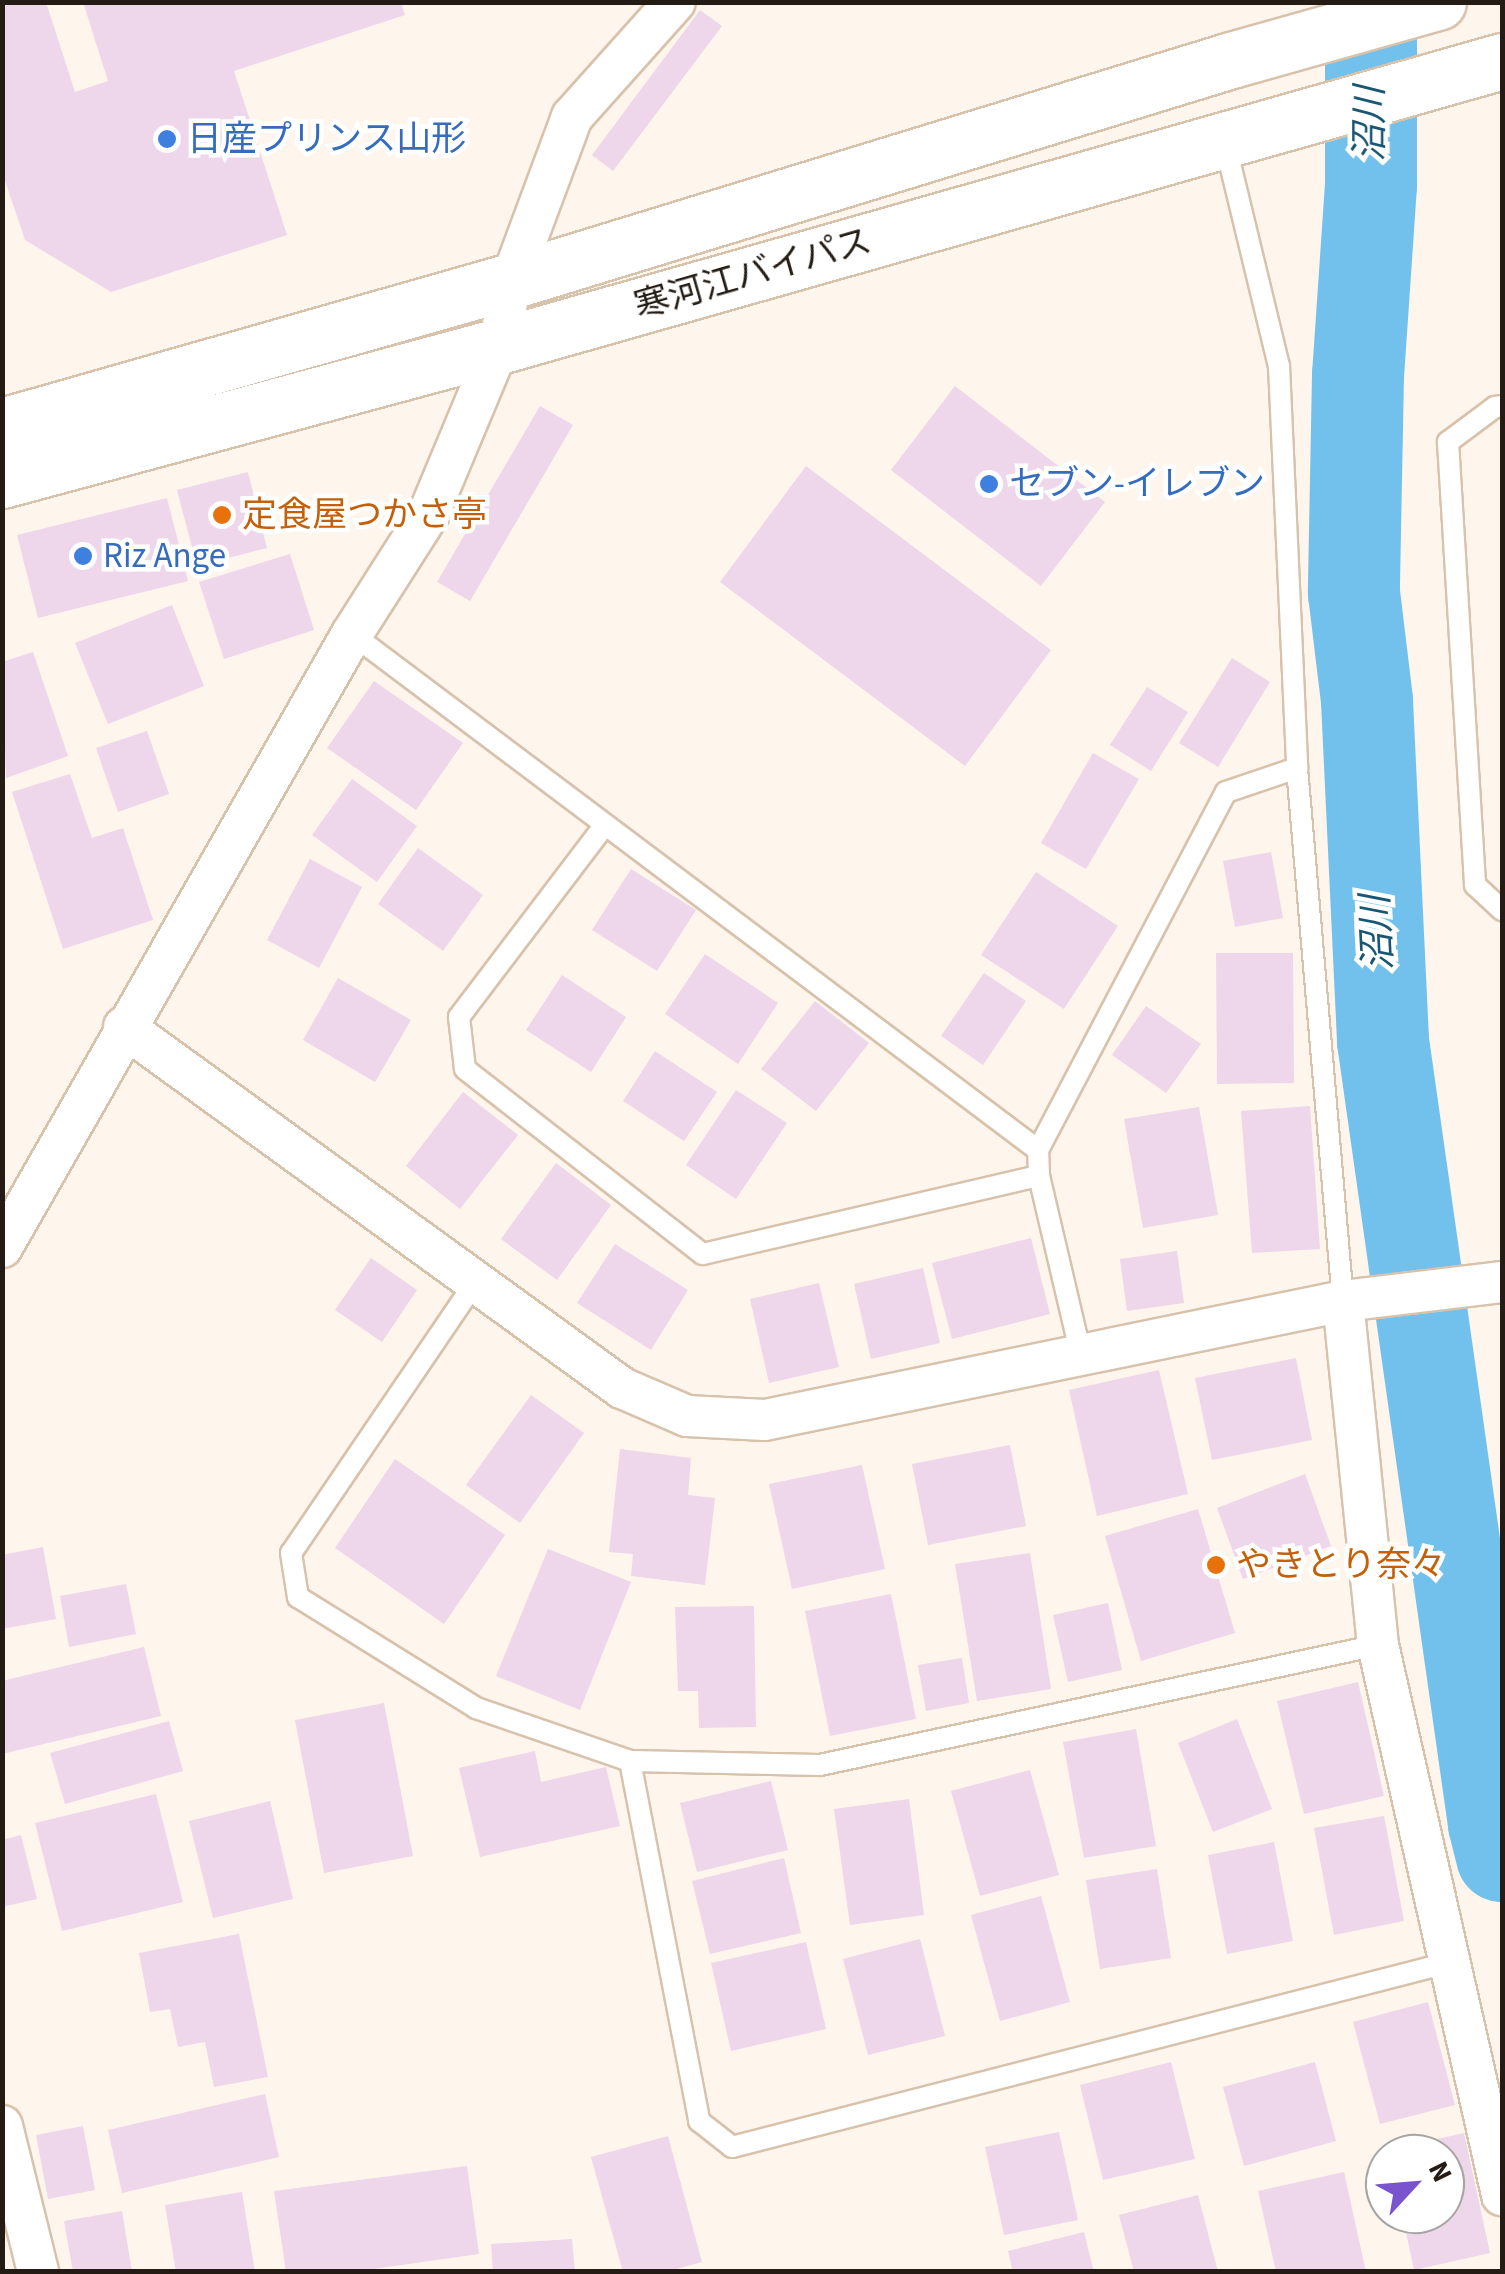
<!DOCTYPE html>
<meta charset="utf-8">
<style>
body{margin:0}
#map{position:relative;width:1505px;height:2274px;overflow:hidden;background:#fef5ec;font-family:"Source Sans 3","Noto Sans JP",sans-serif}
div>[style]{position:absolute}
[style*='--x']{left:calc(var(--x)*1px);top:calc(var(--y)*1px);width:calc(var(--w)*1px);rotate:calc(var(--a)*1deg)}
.river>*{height:92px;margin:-46px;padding:0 46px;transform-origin:46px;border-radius:46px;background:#72c1ed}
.building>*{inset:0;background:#eed6eb}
.roads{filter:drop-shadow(2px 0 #d7c2ac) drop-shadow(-2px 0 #d7c2ac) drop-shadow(0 2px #d7c2ac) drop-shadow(0 -2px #d7c2ac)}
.lane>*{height:20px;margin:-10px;padding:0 10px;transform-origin:10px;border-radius:10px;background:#fff}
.street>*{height:40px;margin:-20px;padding:0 20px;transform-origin:20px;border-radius:20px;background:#fff}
.highway>*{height:55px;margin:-27.5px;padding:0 27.5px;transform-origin:27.5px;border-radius:27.5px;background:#fff}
.dots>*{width:28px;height:28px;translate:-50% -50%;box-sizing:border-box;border:5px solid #fff;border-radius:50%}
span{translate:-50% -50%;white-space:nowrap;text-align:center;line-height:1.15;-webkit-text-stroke:9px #fff;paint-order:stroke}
.shop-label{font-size:35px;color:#366cbe}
.left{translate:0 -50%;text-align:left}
.street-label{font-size:35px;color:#241c14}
.food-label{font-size:35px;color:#c56008}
.water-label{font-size:38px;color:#185673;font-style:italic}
.frame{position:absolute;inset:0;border:5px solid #241c14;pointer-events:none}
.north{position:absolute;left:1365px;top:2134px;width:100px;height:100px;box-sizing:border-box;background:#fff;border:2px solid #a7a4a1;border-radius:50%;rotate:64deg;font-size:28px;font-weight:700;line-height:40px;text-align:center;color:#241c14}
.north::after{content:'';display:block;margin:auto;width:35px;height:45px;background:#7a54ce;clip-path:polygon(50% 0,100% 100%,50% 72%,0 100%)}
</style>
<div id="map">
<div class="river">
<div style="--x:1371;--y:2;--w:183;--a:90"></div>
<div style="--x:1371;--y:185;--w:190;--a:93.9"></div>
<div style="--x:1358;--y:375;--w:218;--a:91.1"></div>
<div style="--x:1354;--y:593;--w:109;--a:83.1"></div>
<div style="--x:1367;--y:701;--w:340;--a:87.3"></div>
<div style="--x:1383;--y:1041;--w:791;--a:81.93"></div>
<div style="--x:1494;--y:1824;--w:33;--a:76"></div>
</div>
<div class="building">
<div style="clip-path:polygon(2px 2px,46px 2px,75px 92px,108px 81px,83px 2px,401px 2px,405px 15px,234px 71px,287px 235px,111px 292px,25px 240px,2px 172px)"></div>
<div style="clip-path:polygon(700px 10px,722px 26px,613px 171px,592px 155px)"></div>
<div style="clip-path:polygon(955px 386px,1105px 502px,1041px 586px,891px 470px)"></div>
<div style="clip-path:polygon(540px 406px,573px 425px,470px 601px,437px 582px)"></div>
<div style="clip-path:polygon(806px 466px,1051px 650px,965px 766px,720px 582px)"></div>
<div style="clip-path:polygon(248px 472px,267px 548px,197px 566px,177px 490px)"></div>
<div style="clip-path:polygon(167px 498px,188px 581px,38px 618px,17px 535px)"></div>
<div style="clip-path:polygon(290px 554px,314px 630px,224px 659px,199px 582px)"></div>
<div style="clip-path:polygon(172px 605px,204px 686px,108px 724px,75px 643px)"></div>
<div style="clip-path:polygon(33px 652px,68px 756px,6px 778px,2px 662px)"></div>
<div style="clip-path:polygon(1232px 658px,1270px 682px,1218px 767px,1179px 743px)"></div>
<div style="clip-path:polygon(374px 681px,463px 743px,416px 810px,327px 748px)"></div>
<div style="clip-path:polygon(1147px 687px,1188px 712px,1151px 771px,1110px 745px)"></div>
<div style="clip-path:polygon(147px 731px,169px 794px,118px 812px,96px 748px)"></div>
<div style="clip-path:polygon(1093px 753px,1139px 779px,1086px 869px,1041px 843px)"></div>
<div style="clip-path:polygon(70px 774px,92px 838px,123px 828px,153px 920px,63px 949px,12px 792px)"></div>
<div style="clip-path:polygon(352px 779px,417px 826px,377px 882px,312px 835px)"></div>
<div style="clip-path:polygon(418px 848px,483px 895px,443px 951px,378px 904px)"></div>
<div style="clip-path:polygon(1271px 852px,1283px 918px,1235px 927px,1223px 861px)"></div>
<div style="clip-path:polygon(310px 859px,362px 887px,319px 968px,267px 940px)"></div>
<div style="clip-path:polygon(631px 869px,696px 910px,657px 971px,592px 930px)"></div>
<div style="clip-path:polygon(1036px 872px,1118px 926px,1064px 1009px,981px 955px)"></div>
<div style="clip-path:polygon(1216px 953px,1293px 953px,1294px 1083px,1217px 1084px)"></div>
<div style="clip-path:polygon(705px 954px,778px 1003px,738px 1064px,665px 1014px)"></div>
<div style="clip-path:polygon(984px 973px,1026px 1001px,983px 1065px,941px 1036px)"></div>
<div style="clip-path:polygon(562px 975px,626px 1017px,591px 1072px,526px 1030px)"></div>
<div style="clip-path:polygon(338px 978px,411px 1020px,375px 1082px,303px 1040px)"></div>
<div style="clip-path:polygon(815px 1001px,869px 1043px,816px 1111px,761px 1069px)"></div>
<div style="clip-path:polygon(1146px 1006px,1201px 1044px,1166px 1093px,1112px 1055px)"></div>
<div style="clip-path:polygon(655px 1051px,717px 1092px,684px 1141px,623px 1101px)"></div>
<div style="clip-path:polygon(736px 1090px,787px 1123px,736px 1199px,686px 1165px)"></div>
<div style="clip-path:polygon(463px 1092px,518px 1135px,460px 1209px,406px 1166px)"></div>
<div style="clip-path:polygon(1310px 1106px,1320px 1249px,1252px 1253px,1241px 1111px)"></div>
<div style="clip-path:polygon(1199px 1107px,1218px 1215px,1143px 1228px,1124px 1119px)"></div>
<div style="clip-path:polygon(556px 1163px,611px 1205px,557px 1280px,501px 1239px)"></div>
<div style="clip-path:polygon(1031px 1238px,1050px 1314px,952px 1339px,932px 1263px)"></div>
<div style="clip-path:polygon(615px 1244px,688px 1290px,651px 1350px,577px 1303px)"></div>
<div style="clip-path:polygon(1177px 1251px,1184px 1303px,1127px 1311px,1120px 1259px)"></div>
<div style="clip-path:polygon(371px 1258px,417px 1290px,382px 1342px,335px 1310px)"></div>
<div style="clip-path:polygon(923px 1268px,940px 1343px,871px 1359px,854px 1284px)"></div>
<div style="clip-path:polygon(819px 1283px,839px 1367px,769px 1383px,750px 1299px)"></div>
<div style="clip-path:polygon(1296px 1358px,1312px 1440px,1212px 1460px,1195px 1378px)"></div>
<div style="clip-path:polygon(1159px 1370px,1188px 1494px,1097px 1516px,1069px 1390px)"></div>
<div style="clip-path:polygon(531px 1395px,584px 1433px,520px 1523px,466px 1485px)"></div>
<div style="clip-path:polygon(1010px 1445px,1026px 1526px,928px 1545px,912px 1464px)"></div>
<div style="clip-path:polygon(620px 1449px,691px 1458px,688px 1495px,715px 1498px,705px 1585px,631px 1576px,633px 1554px,609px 1552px)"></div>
<div style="clip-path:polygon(395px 1459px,505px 1535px,444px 1624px,335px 1548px)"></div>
<div style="clip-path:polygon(862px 1465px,885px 1569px,792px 1589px,769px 1484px)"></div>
<div style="clip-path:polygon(1305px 1474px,1331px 1546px,1243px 1579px,1217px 1508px)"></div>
<div style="clip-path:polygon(1198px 1509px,1235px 1633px,1141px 1661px,1105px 1536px)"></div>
<div style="clip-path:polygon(43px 1547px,56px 1619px,2px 1629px,2px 1555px)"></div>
<div style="clip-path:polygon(548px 1549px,631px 1582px,580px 1710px,496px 1676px)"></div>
<div style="clip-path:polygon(1030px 1553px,1051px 1689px,977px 1701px,955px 1564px)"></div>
<div style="clip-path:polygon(126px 1584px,136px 1634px,69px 1647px,60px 1596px)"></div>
<div style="clip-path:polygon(891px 1594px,916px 1719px,830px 1736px,805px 1611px)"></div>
<div style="clip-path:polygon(1108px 1603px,1122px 1670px,1068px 1682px,1053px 1615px)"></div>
<div style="clip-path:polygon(754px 1606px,756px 1727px,699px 1728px,698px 1691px,678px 1691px,675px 1607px)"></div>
<div style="clip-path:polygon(144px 1647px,161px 1716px,2px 1754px,2px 1681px)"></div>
<div style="clip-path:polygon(962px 1658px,969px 1703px,926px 1711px,918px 1665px)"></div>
<div style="clip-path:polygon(1358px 1682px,1384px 1796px,1304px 1814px,1277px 1701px)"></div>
<div style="clip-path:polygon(384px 1703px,413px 1856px,324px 1873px,295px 1720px)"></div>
<div style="clip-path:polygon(1237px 1719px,1272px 1809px,1213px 1832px,1178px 1743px)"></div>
<div style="clip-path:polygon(169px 1721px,183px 1771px,65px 1804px,50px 1753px)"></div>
<div style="clip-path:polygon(1136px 1729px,1156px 1846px,1084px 1858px,1063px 1742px)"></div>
<div style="clip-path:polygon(535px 1751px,541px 1782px,606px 1767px,620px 1826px,480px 1857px,459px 1768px)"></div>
<div style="clip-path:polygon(1030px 1770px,1059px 1875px,980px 1896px,951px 1791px)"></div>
<div style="clip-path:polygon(771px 1781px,788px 1850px,697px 1872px,680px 1803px)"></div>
<div style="clip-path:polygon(156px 1794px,183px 1902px,62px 1931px,35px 1823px)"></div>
<div style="clip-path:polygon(909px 1799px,924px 1915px,850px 1925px,834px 1809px)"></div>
<div style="clip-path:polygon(270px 1801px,293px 1899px,213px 1918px,189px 1821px)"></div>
<div style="clip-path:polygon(1384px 1816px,1404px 1921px,1334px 1935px,1314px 1828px)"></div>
<div style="clip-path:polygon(21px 1835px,37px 1899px,2px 1907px,2px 1840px)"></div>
<div style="clip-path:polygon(1274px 1842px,1293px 1941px,1227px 1954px,1208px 1855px)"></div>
<div style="clip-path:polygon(784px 1858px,801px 1933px,710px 1954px,692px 1881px)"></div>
<div style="clip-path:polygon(1157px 1869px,1171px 1958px,1100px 1969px,1086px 1880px)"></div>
<div style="clip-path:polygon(1041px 1896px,1070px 2002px,1000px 2021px,971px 1915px)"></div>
<div style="clip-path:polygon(239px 1934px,268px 2077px,214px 2087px,205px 2042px,178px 2047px,170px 2009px,150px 2012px,139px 1953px)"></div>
<div style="clip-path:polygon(920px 1939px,945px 2036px,868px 2055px,843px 1959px)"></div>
<div style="clip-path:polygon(806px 1942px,826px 2029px,731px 2051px,711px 1963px)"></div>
<div style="clip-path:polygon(1428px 2002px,1455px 2105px,1380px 2124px,1353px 2022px)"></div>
<div style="clip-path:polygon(1171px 2062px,1195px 2159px,1103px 2180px,1080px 2085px)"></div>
<div style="clip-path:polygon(1315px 2062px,1336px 2141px,1244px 2166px,1223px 2087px)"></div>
<div style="clip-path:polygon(265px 2094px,279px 2157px,122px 2193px,108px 2130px)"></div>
<div style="clip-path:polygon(83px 2126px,95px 2190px,48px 2199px,36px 2135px)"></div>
<div style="clip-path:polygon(1059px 2132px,1078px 2220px,1004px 2235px,985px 2147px)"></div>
<div style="clip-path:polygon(1464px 2133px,1490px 2253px,1414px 2270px,1402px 2214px,1445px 2214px,1445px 2154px,1389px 2154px,1388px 2150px)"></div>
<div style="clip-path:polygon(668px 2136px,702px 2262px,666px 2272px,623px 2272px,591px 2157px)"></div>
<div style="clip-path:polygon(467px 2166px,479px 2254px,352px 2272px,286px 2272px,274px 2191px)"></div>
<div style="clip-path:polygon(1344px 2172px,1366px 2272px,1276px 2272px,1258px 2191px)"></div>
<div style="clip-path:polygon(242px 2192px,255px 2272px,176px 2272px,165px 2205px)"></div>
<div style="clip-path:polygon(1198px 2195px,1218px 2272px,1134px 2272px,1119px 2215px)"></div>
<div style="clip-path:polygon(122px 2211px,132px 2272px,73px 2272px,64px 2221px)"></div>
<div style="clip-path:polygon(1084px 2232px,1094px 2272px,1013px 2272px,1008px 2251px)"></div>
<div style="clip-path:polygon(572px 2239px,575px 2272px,493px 2272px,491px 2244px)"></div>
</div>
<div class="roads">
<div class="lane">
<div style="--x:1225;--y:143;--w:229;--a:76.4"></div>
<div style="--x:1279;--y:366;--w:402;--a:87.4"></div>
<div style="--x:1297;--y:768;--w:535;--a:85.07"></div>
<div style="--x:1502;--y:406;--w:7;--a:172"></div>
<div style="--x:1495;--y:407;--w:59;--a:143.3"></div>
<div style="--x:1448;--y:442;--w:444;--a:86.5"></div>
<div style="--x:1475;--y:885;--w:37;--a:43"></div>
<div style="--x:352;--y:634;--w:858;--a:36.95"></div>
<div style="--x:604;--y:826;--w:240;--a:127.2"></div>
<div style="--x:459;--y:1017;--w:52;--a:83.4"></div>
<div style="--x:465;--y:1069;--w:301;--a:37.9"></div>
<div style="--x:703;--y:1254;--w:345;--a:-13.1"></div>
<div style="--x:474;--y:1284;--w:325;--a:124.2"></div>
<div style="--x:291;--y:1553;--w:45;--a:81"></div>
<div style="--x:298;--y:1597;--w:210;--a:31.9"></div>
<div style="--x:476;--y:1708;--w:163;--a:19"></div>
<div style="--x:630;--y:1761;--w:190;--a:1.2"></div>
<div style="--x:820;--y:1765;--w:571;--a:-12.14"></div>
<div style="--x:1081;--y:1355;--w:184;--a:-103.2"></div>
<div style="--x:1039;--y:1176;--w:26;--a:-92"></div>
<div style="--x:1038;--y:1150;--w:404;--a:-62.3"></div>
<div style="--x:1226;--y:792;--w:75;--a:-18.7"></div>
<div style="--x:630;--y:1761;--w:367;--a:79.1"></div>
<div style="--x:699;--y:2121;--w:42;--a:38.2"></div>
<div style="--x:732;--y:2147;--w:738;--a:-14.43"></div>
</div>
<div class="street">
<div style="--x:124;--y:1027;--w:615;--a:35.94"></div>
<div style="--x:622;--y:1388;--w:71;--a:23.3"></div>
<div style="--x:687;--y:1416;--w:78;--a:2.9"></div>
<div style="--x:765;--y:1420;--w:590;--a:-11.63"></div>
<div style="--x:1343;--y:1301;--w:160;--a:-6.8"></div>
<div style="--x:2;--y:1247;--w:706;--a:-60.28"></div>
<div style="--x:352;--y:634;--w:143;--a:-57.5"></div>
<div style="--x:429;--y:513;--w:181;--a:-67.3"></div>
<div style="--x:499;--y:346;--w:66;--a:-79.5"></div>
<div style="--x:511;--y:281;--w:175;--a:-69.6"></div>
<div style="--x:572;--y:117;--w:154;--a:-48.2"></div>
<div style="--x:1343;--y:1301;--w:346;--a:84.2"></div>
<div style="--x:1378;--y:1645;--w:564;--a:77.29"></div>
<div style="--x:2;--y:2126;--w:150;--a:76.1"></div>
</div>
<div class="highway">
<div style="--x:2;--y:426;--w:529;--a:-15.9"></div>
<div style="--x:511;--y:281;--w:753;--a:-17.06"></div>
<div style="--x:1231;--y:60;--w:215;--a:-15.7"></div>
<div style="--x:2;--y:480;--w:515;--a:-15.09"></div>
<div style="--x:499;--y:346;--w:1043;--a:-15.86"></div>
</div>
</div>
<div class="dots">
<div style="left:167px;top:139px;background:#3f7fe0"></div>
<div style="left:989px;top:484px;background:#3f7fe0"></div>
<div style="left:222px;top:515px;background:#e8710a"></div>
<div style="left:83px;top:556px;background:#3f7fe0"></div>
<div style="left:1216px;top:1565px;background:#e8710a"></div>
</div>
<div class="shop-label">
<span class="left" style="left:187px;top:139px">日産プリンス山形</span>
<span class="left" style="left:1009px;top:484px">セブン-イレブン</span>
<span class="left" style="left:103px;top:556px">Riz Ange</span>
</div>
<div class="street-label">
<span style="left:753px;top:274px;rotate:-16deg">寒河江バイパス</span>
</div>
<div class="food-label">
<span class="left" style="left:242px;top:515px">定食屋つかさ亭</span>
<span class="left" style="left:1236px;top:1565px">やきとり奈々</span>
</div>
<div class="water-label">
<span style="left:1371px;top:124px;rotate:-90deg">沼川</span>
<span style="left:1378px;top:933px;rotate:-93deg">沼川</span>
</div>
<div class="frame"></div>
<div class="north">N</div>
</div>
